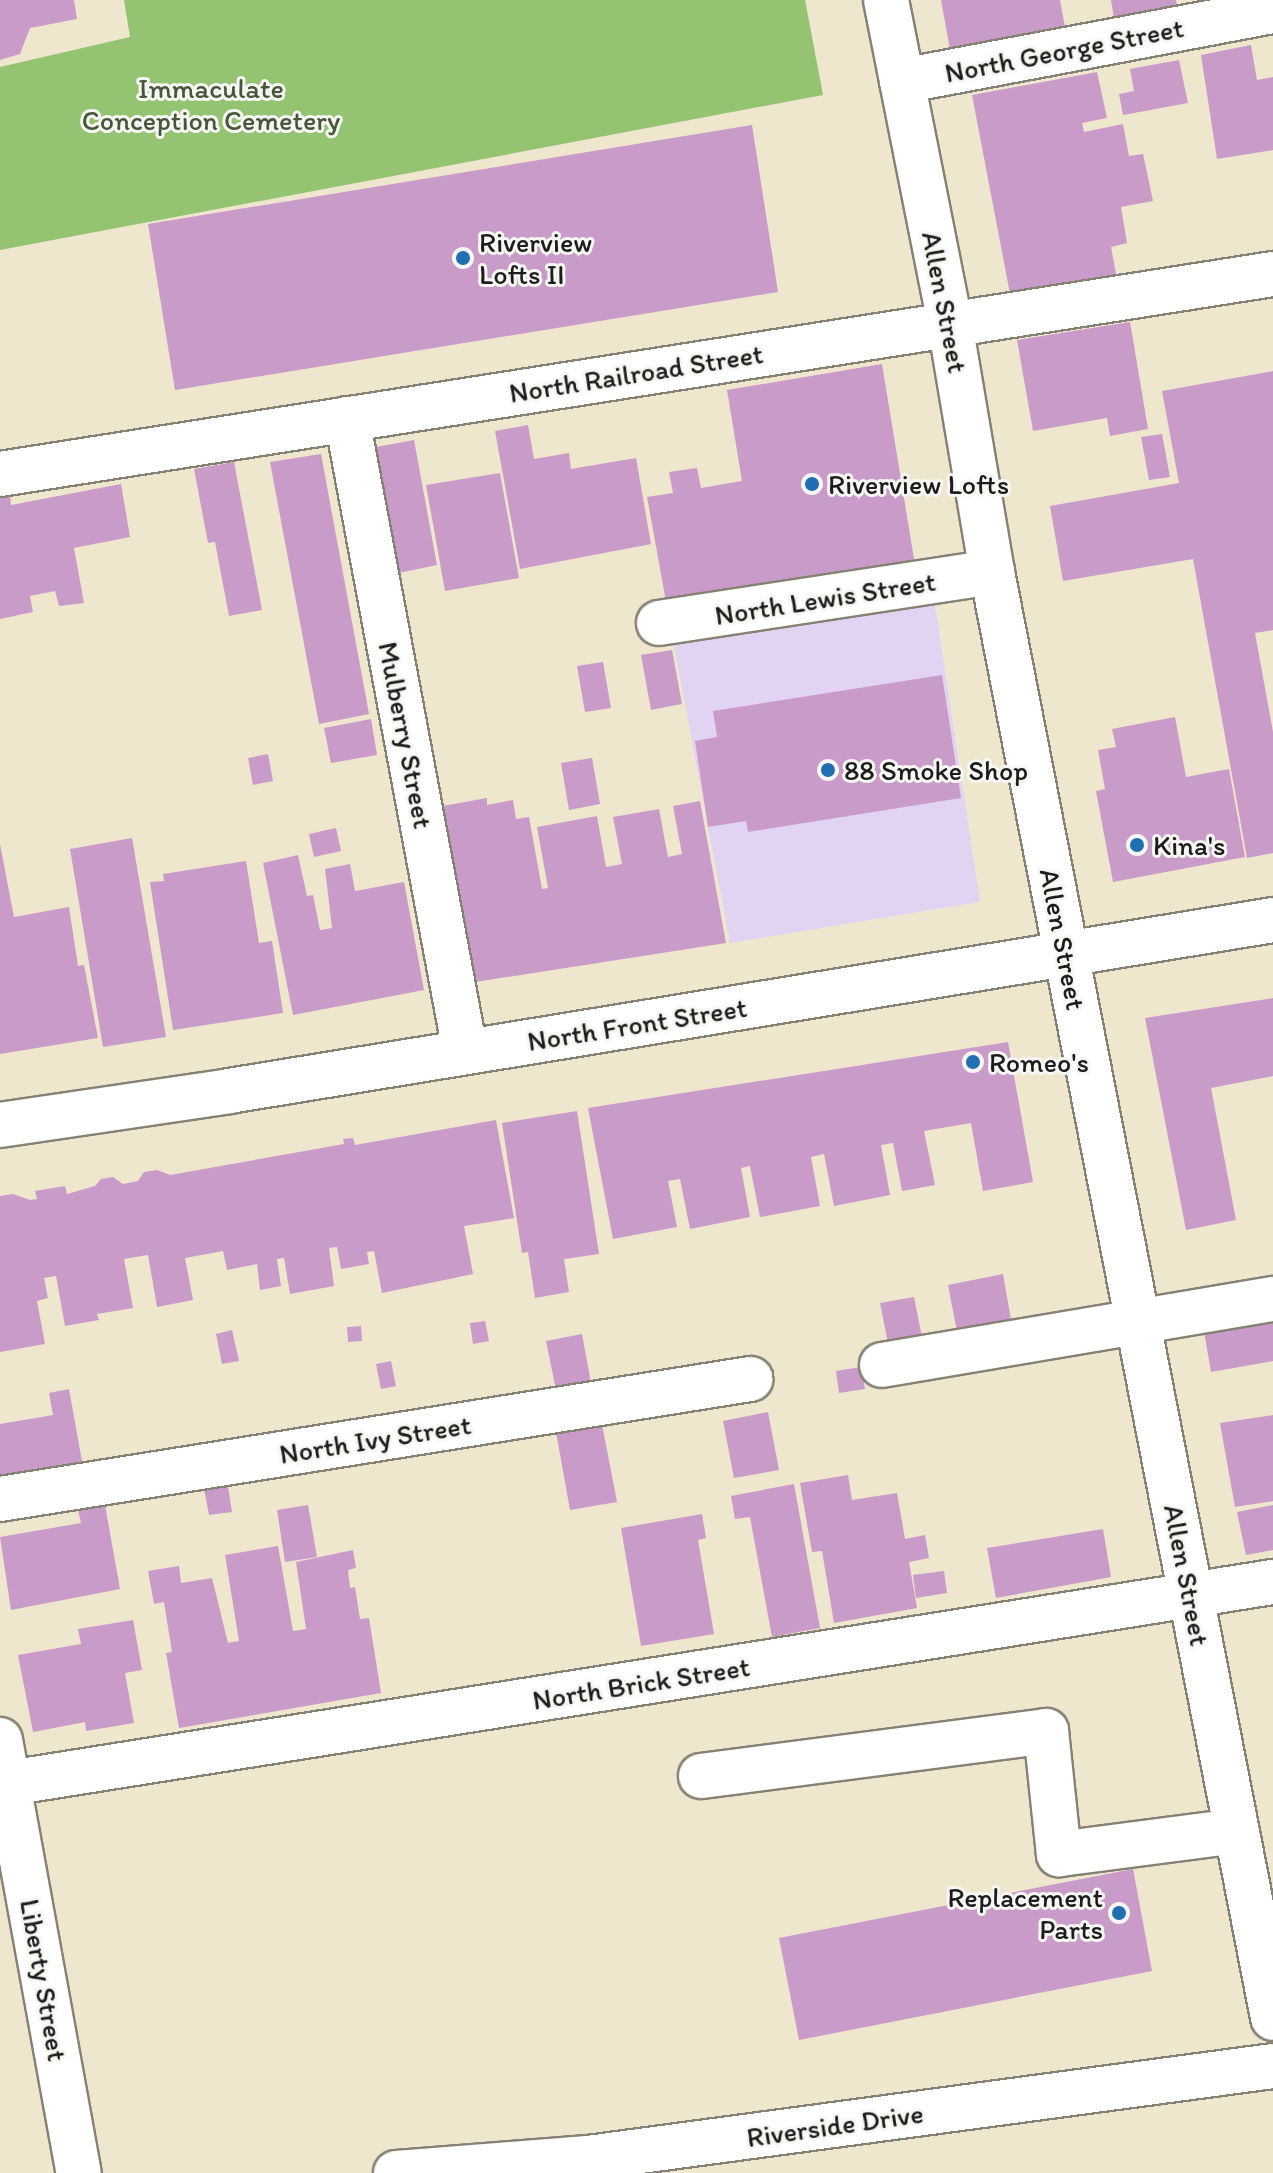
<!DOCTYPE html>
<style>
body{margin:0}
#map{position:relative;width:1273px;height:2173px;overflow:hidden;background:#efe6ce;font-family:Itim,sans-serif}
div>[style]{position:absolute}
[style*='--x']{left:calc(var(--x)*1px);top:calc(var(--y)*1px);width:calc(var(--w)*1px);rotate:calc(var(--a)*1deg)}
.built>*{inset:0;background:#e3d3f2}
.green>*{inset:0;background:#94c372}
.building>*{inset:0;background:#c99bc8}
.roads{filter:drop-shadow(2px 0 #868175) drop-shadow(-2px 0 #868175) drop-shadow(0 2px #868175) drop-shadow(0 -2px #868175)}
.minor>*{height:44px;margin:-22px;padding:0 22px;transform-origin:22px;border-radius:22px;background:#fff}
.dots>*{width:22px;height:22px;translate:-50% -50%;box-sizing:border-box;border:4px solid #f6f6f2;border-radius:50%}
span{translate:-50% -50%;white-space:nowrap;text-align:center;line-height:1.15;-webkit-text-stroke:6px #f6f6f2;paint-order:stroke}
.street-label{font-size:28px;color:#1c1c1c}
.park-label{font-size:28px;color:#46563a}
.poi-label{font-size:28px;color:#1c1c1c}
.left{translate:0 -50%;text-align:left}
.right{translate:-100% -50%;text-align:right}
</style>
<div id="map">
<div class="built">
<div style="clip-path:polygon(933px 592px,980px 902px,730px 943px,673px 640px)"></div>
</div>
<div class="green">
<div style="clip-path:polygon(124px 0,805px 0,823px 95px,0 250px,0 67px,130px 37px)"></div>
</div>
<div class="building">
<div style="clip-path:polygon(0 0,74px 0,77px 19px,30px 28px,20px 54px,0 60px)"></div>
<div style="clip-path:polygon(941px 0,1060px 0,1067px 38px,952px 60px)"></div>
<div style="clip-path:polygon(1111px 0,1176px 0,1178px 13px,1115px 25px)"></div>
<div style="clip-path:polygon(1251px 45px,1257px 80px,1273px 77px,1273px 150px,1217px 159px,1201px 55px)"></div>
<div style="clip-path:polygon(1179px 60px,1188px 103px,1123px 115px,1119px 94px,1134px 91px,1130px 69px)"></div>
<div style="clip-path:polygon(1097px 72px,1107px 118px,1082px 123px,1084px 132px,1123px 124px,1129px 156px,1143px 154px,1153px 201px,1121px 207px,1127px 243px,1111px 247px,1117px 279px,1011px 299px,972px 95px)"></div>
<div style="clip-path:polygon(752px 125px,778px 292px,175px 390px,148px 224px)"></div>
<div style="clip-path:polygon(1130px 322px,1148px 429px,1110px 436px,1107px 418px,1033px 431px,1017px 340px)"></div>
<div style="clip-path:polygon(882px 364px,915px 565px,667px 607px,647px 497px,673px 493px,669px 472px,697px 468px,701px 488px,742px 481px,727px 390px)"></div>
<div style="clip-path:polygon(1273px 371px,1273px 630px,1255px 633px,1273px 732px,1273px 853px,1247px 858px,1193px 559px,1063px 581px,1050px 506px,1179px 483px,1162px 391px)"></div>
<div style="clip-path:polygon(528px 425px,534px 459px,569px 453px,571px 469px,636px 458px,651px 544px,520px 569px,495px 431px)"></div>
<div style="clip-path:polygon(1162px 434px,1170px 477px,1149px 480px,1141px 437px)"></div>
<div style="clip-path:polygon(414px 440px,437px 565px,389px 575px,365px 449px)"></div>
<div style="clip-path:polygon(321px 454px,369px 714px,319px 724px,270px 462px)"></div>
<div style="clip-path:polygon(234px 462px,262px 610px,229px 616px,215px 542px,208px 543px,194px 469px)"></div>
<div style="clip-path:polygon(500px 473px,519px 578px,445px 591px,426px 485px)"></div>
<div style="clip-path:polygon(121px 484px,130px 537px,74px 548px,84px 603px,59px 606px,55px 591px,30px 596px,33px 612px,0 619px,0 497px,10px 495px,11px 505px)"></div>
<div style="clip-path:polygon(672px 650px,682px 704px,651px 710px,641px 655px)"></div>
<div style="clip-path:polygon(603px 662px,611px 708px,585px 712px,577px 666px)"></div>
<div style="clip-path:polygon(942px 675px,961px 798px,748px 832px,746px 821px,708px 827px,695px 741px,717px 737px,713px 711px)"></div>
<div style="clip-path:polygon(1175px 717px,1186px 777px,1229px 769px,1245px 857px,1113px 882px,1096px 791px,1105px 789px,1098px 750px,1116px 747px,1112px 729px)"></div>
<div style="clip-path:polygon(371px 719px,377px 755px,331px 763px,324px 728px)"></div>
<div style="clip-path:polygon(268px 754px,273px 781px,253px 785px,248px 758px)"></div>
<div style="clip-path:polygon(592px 758px,600px 804px,569px 810px,561px 763px)"></div>
<div style="clip-path:polygon(487px 798px,487px 805px,513px 800px,516px 819px,529px 817px,542px 889px,548px 888px,537px 827px,597px 816px,606px 867px,622px 864px,613px 817px,659px 809px,668px 857px,682px 854px,673px 806px,700px 801px,726px 943px,469px 983px,437px 807px)"></div>
<div style="clip-path:polygon(336px 828px,341px 851px,314px 857px,309px 834px)"></div>
<div style="clip-path:polygon(132px 838px,166px 1037px,103px 1047px,70px 849px)"></div>
<div style="clip-path:polygon(0 844px,14px 917px,69px 907px,78px 966px,84px 965px,98px 1038px,0 1054px)"></div>
<div style="clip-path:polygon(298px 855px,307px 896px,313px 895px,320px 930px,332px 928px,325px 869px,350px 864px,355px 891px,404px 882px,424px 990px,293px 1015px,263px 863px)"></div>
<div style="clip-path:polygon(246px 861px,259px 943px,272px 941px,283px 1013px,173px 1030px,150px 882px,164px 881px,163px 874px)"></div>
<div style="clip-path:polygon(1273px 998px,1273px 1076px,1211px 1088px,1236px 1220px,1186px 1230px,1145px 1018px)"></div>
<div style="clip-path:polygon(1008px 1042px,1033px 1182px,983px 1191px,971px 1123px,924px 1131px,935px 1185px,902px 1191px,893px 1143px,881px 1145px,890px 1195px,834px 1206px,824px 1154px,811px 1157px,820px 1206px,760px 1217px,750px 1166px,741px 1168px,750px 1217px,690px 1229px,680px 1179px,673px 1180px,668px 1181px,677px 1227px,613px 1239px,588px 1108px)"></div>
<div style="clip-path:polygon(577px 1111px,599px 1254px,564px 1259px,569px 1292px,535px 1298px,528px 1252px,522px 1253px,502px 1123px)"></div>
<div style="clip-path:polygon(496px 1120px,514px 1218px,464px 1226px,473px 1274px,382px 1293px,374px 1251px,367px 1252px,369px 1264px,341px 1269px,337px 1247px,329px 1248px,334px 1286px,290px 1294px,284px 1258px,277px 1259px,281px 1286px,260px 1290px,257px 1264px,227px 1270px,223px 1251px,185px 1258px,193px 1300px,157px 1307px,148px 1255px,124px 1259px,133px 1308px,97px 1314px,99px 1320px,65px 1326px,56px 1276px,44px 1278px,48px 1298px,37px 1301px,45px 1344px,0 1352px,0 1196px,13px 1194px,30px 1200px,37px 1199px,35px 1191px,65px 1186px,67px 1194px,95px 1186px,101px 1179px,113px 1177px,123px 1184px,138px 1181px,144px 1172px,157px 1170px,170px 1175px,344px 1144px,343px 1139px,353px 1138px,355px 1145px)"></div>
<div style="clip-path:polygon(1003px 1274px,1013px 1331px,959px 1342px,948px 1285px)"></div>
<div style="clip-path:polygon(914px 1297px,923px 1342px,889px 1348px,880px 1303px)"></div>
<div style="clip-path:polygon(1273px 1313px,1273px 1361px,1211px 1372px,1203px 1325px)"></div>
<div style="clip-path:polygon(485px 1321px,489px 1341px,473px 1344px,470px 1323px)"></div>
<div style="clip-path:polygon(361px 1326px,362px 1341px,348px 1342px,347px 1327px)"></div>
<div style="clip-path:polygon(232px 1330px,239px 1361px,222px 1364px,216px 1334px)"></div>
<div style="clip-path:polygon(582px 1334px,591px 1383px,556px 1390px,546px 1341px)"></div>
<div style="clip-path:polygon(391px 1361px,396px 1386px,381px 1389px,376px 1364px)"></div>
<div style="clip-path:polygon(861px 1367px,865px 1389px,839px 1393px,836px 1371px)"></div>
<div style="clip-path:polygon(69px 1389px,83px 1467px,0 1483px,0 1424px,53px 1415px,49px 1393px)"></div>
<div style="clip-path:polygon(768px 1412px,779px 1470px,734px 1478px,723px 1421px)"></div>
<div style="clip-path:polygon(600px 1414px,617px 1502px,570px 1510px,554px 1421px)"></div>
<div style="clip-path:polygon(1273px 1415px,1273px 1501px,1235px 1507px,1220px 1423px)"></div>
<div style="clip-path:polygon(226px 1474px,232px 1512px,209px 1515px,202px 1478px)"></div>
<div style="clip-path:polygon(848px 1475px,852px 1500px,897px 1493px,905px 1539px,925px 1535px,929px 1558px,909px 1562px,917px 1608px,834px 1623px,822px 1551px,812px 1552px,800px 1483px)"></div>
<div style="clip-path:polygon(794px 1484px,820px 1628px,772px 1637px,750px 1517px,735px 1519px,731px 1496px)"></div>
<div style="clip-path:polygon(105px 1505px,120px 1589px,11px 1610px,0 1537px,81px 1523px,78px 1510px)"></div>
<div style="clip-path:polygon(308px 1505px,317px 1557px,285px 1562px,277px 1510px)"></div>
<div style="clip-path:polygon(1273px 1505px,1273px 1550px,1246px 1555px,1237px 1512px)"></div>
<div style="clip-path:polygon(702px 1514px,706px 1538px,698px 1540px,714px 1634px,641px 1646px,621px 1528px)"></div>
<div style="clip-path:polygon(1103px 1529px,1111px 1577px,996px 1598px,987px 1548px)"></div>
<div style="clip-path:polygon(278px 1546px,293px 1631px,306px 1629px,296px 1562px,353px 1550px,356px 1568px,348px 1570px,350px 1588px,355px 1587px,360px 1619px,369px 1618px,381px 1693px,179px 1728px,166px 1653px,172px 1652px,164px 1602px,154px 1604px,148px 1571px,179px 1566px,181px 1583px,212px 1578px,228px 1643px,232px 1642px,239px 1641px,225px 1555px)"></div>
<div style="clip-path:polygon(944px 1571px,947px 1593px,916px 1598px,913px 1575px)"></div>
<div style="clip-path:polygon(133px 1620px,142px 1670px,125px 1673px,134px 1723px,86px 1731px,85px 1722px,33px 1732px,18px 1655px,81px 1644px,78px 1629px)"></div>
<div style="clip-path:polygon(1133px 1869px,1152px 1971px,799px 2040px,779px 1938px)"></div>
</div>
<div class="roads">
<div class="minor">
<div style="--x:886;--y:0;--w:330;--a:78.8"></div>
<div style="--x:950;--y:324;--w:252;--a:80.4"></div>
<div style="--x:992;--y:572;--w:1473;--a:79"></div>
<div style="--x:902;--y:81;--w:378;--a:-10.7"></div>
<div style="--x:347;--y:419;--w:643;--a:79.42"></div>
<div style="--x:0;--y:474;--w:1289;--a:-8.93"></div>
<div style="--x:659;--y:623;--w:337;--a:-8.7"></div>
<div style="--x:0;--y:1125;--w:232;--a:-8.4"></div>
<div style="--x:229;--y:1091;--w:1058;--a:-9.3"></div>
<div style="--x:882;--y:1365;--w:397;--a:-9.6"></div>
<div style="--x:0;--y:1499;--w:760;--a:-9.09"></div>
<div style="--x:0;--y:1740;--w:440;--a:79.7"></div>
<div style="--x:701;--y:1776;--w:348;--a:-7.4"></div>
<div style="--x:1046;--y:1731;--w:124;--a:84"></div>
<div style="--x:1059;--y:1854;--w:179;--a:-7.4"></div>
<div style="--x:9;--y:1783;--w:1280;--a:-9.04"></div>
<div style="--x:396;--y:2173;--w:193;--a:-4.5"></div>
<div style="--x:588;--y:2158;--w:691;--a:-7.65"></div>
</div>
</div>
<div class="dots">
<div style="left:463px;top:258px;background:#1f6fb2"></div>
<div style="left:812px;top:484px;background:#1f6fb2"></div>
<div style="left:828px;top:770px;background:#1f6fb2"></div>
<div style="left:1137px;top:845px;background:#1f6fb2"></div>
<div style="left:973px;top:1062px;background:#1f6fb2"></div>
<div style="left:1119px;top:1913px;background:#1f6fb2"></div>
</div>
<div class="street-label">
<span style="left:1064px;top:50px;rotate:-11deg">North George Street</span>
<span style="left:945px;top:302px;rotate:79deg">Allen Street</span>
<span style="left:636px;top:373px;rotate:-9deg">North Railroad Street</span>
<span style="left:825px;top:598px;rotate:-9deg">North Lewis Street</span>
<span style="left:406px;top:735px;rotate:79deg">Mulberry Street</span>
<span style="left:1063px;top:939px;rotate:79deg">Allen Street</span>
<span style="left:637px;top:1024px;rotate:-9deg">North Front Street</span>
<span style="left:375px;top:1439px;rotate:-9deg">North Ivy Street</span>
<span style="left:1187px;top:1575px;rotate:79deg">Allen Street</span>
<span style="left:641px;top:1683px;rotate:-9deg">North Brick Street</span>
<span style="left:44px;top:1980px;rotate:80deg">Liberty Street</span>
<span style="left:835px;top:2125px;rotate:-8deg">Riverside Drive</span>
</div>
<div class="park-label">
<span style="left:211px;top:104px">Immaculate<br>Conception Cemetery</span>
</div>
<div class="poi-label">
<span class="left" style="left:479px;top:258px">Riverview<br>Lofts II</span>
<span class="left" style="left:828px;top:484px">Riverview Lofts</span>
<span class="left" style="left:844px;top:770px">88 Smoke Shop</span>
<span class="left" style="left:1153px;top:845px">Kina's</span>
<span class="left" style="left:989px;top:1062px">Romeo's</span>
<span class="right" style="left:1103px;top:1913px">Replacement<br>Parts</span>
</div>
</div>
